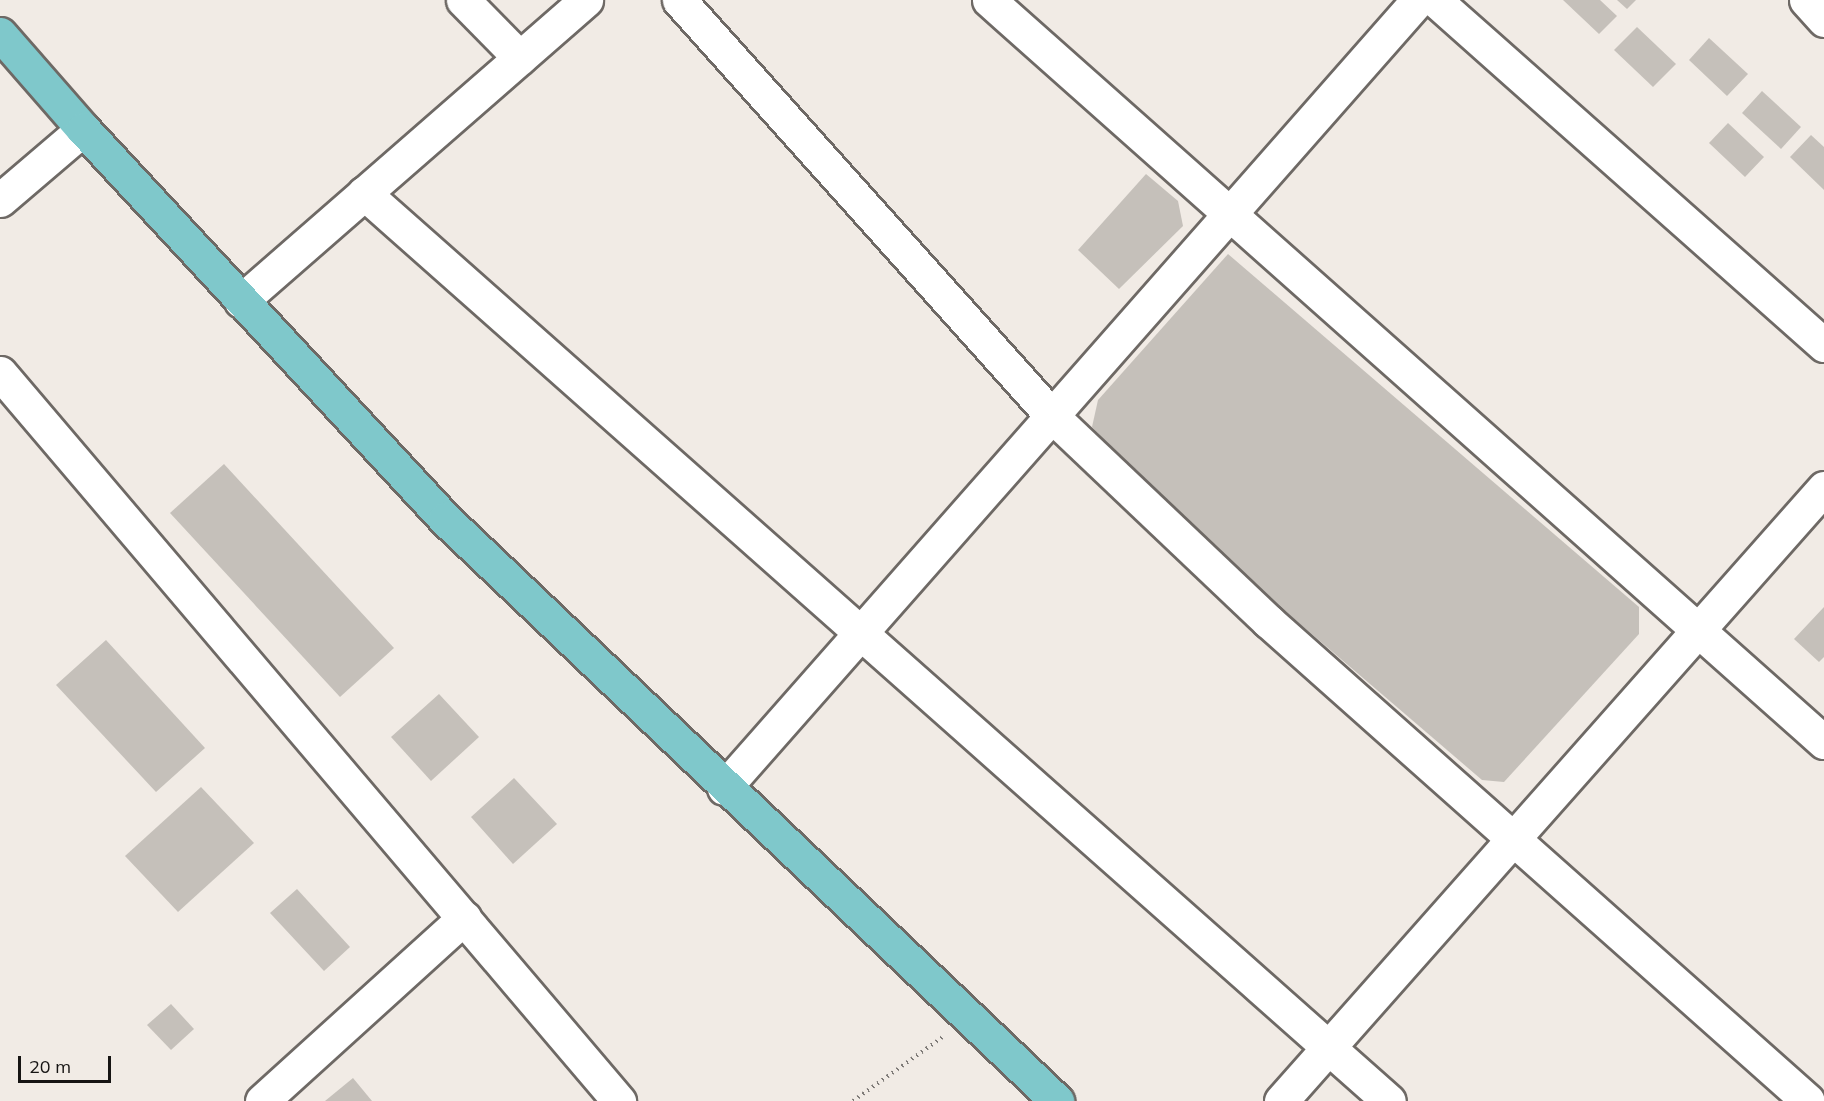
<!DOCTYPE html>
<style>
body{margin:0}
#map{position:relative;width:1824px;height:1101px;overflow:hidden;background:#f1ebe5;font-family:Mulish,sans-serif}
div>[style]{position:absolute}
[style*='--x']{left:calc(var(--x)*1px);top:calc(var(--y)*1px);width:calc(var(--w)*1px);rotate:calc(var(--a)*1deg)}
.building>*{inset:0;background:#c5c0ba}
.path>*{height:4px;margin-top:-2px;transform-origin:0;background:repeating-linear-gradient(90deg,#7e7a77 0 1.5px,transparent 0 6px)}
.roads{filter:drop-shadow(2px 0 #6e6965) drop-shadow(-2px 0 #6e6965) drop-shadow(0 2px #6e6965) drop-shadow(0 -2px #6e6965)}
.minor>*{height:33px;margin:-16.5px;padding:0 16.5px;transform-origin:16.5px;border-radius:16.5px;background:#fff}
.major>*{height:33px;margin:-16.5px;padding:0 16.5px;transform-origin:16.5px;border-radius:16.5px;background:#7fc8cb}
span{translate:-50% -50%;white-space:nowrap;text-align:center;line-height:1.15;-webkit-text-stroke:5px #f1ebe5;paint-order:stroke}
.scale{position:absolute;left:18px;top:1056px;width:93px;height:27px;box-sizing:border-box;border:3px solid #161413;border-top:0;padding-left:8px;font-size:18px;line-height:21px;white-space:nowrap;color:#161413;-webkit-text-stroke:4px #f1ebe5;paint-order:stroke}
</style>
<div id="map">
<div class="building">
<div style="clip-path:polygon(1563px 0,1600px 0,1617px 16px,1599px 34px)"></div>
<div style="clip-path:polygon(1617px 0,1636px 0,1627px 9px)"></div>
<div style="clip-path:polygon(1637px 27px,1676px 64px,1653px 87px,1614px 50px)"></div>
<div style="clip-path:polygon(1709px 38px,1748px 74px,1727px 96px,1689px 60px)"></div>
<div style="clip-path:polygon(1762px 91px,1801px 127px,1781px 149px,1742px 113px)"></div>
<div style="clip-path:polygon(1728px 123px,1764px 157px,1745px 177px,1709px 143px)"></div>
<div style="clip-path:polygon(1811px 135px,1824px 147px,1824px 190px,1790px 157px)"></div>
<div style="clip-path:polygon(1146px 174px,1178px 201px,1183px 226px,1119px 289px,1078px 250px)"></div>
<div style="clip-path:polygon(1228px 254px,1639px 607px,1639px 634px,1504px 782px,1482px 780px,1236px 569px,1179px 519px,1092px 427px,1098px 400px)"></div>
<div style="clip-path:polygon(224px 464px,394px 648px,340px 697px,170px 513px)"></div>
<div style="clip-path:polygon(1824px 607px,1824px 657px,1819px 662px,1794px 639px)"></div>
<div style="clip-path:polygon(106px 640px,205px 748px,156px 792px,56px 685px)"></div>
<div style="clip-path:polygon(439px 694px,479px 737px,431px 781px,391px 737px)"></div>
<div style="clip-path:polygon(514px 778px,557px 824px,513px 864px,471px 817px)"></div>
<div style="clip-path:polygon(201px 787px,254px 843px,178px 912px,125px 856px)"></div>
<div style="clip-path:polygon(297px 889px,350px 947px,324px 971px,270px 913px)"></div>
<div style="clip-path:polygon(171px 1004px,194px 1029px,171px 1050px,147px 1025px)"></div>
<div style="clip-path:polygon(353px 1078px,372px 1101px,325px 1101px)"></div>
</div>
<div class="path">
<div style="--x:853;--y:1101;--w:112;--a:-35.5"></div>
</div>
<div class="roads">
<div class="minor">
<div style="--x:463;--y:0;--w:81;--a:45.5"></div>
<div style="--x:679;--y:0;--w:559;--a:48.12"></div>
<div style="--x:1052;--y:416;--w:298;--a:43.5"></div>
<div style="--x:1268;--y:621;--w:722;--a:41.63"></div>
<div style="--x:989;--y:0;--w:1117;--a:41.63"></div>
<div style="--x:1435;--y:0;--w:520;--a:41.57"></div>
<div style="--x:1806;--y:0;--w:27;--a:48"></div>
<div style="--x:364;--y:193;--w:1369;--a:41.54"></div>
<div style="--x:0;--y:200;--w:109;--a:-40.5"></div>
<div style="--x:241;--y:301;--w:458;--a:-41.1"></div>
<div style="--x:0;--y:373;--w:956;--a:49.63"></div>
<div style="--x:724;--y:788;--w:1050;--a:-48.63"></div>
<div style="--x:262;--y:1101;--w:273;--a:-42.2"></div>
<div style="--x:1281;--y:1101;--w:819;--a:-48.47"></div>
</div>
<div class="major">
<div style="--x:0;--y:34;--w:126;--a:48.9"></div>
<div style="--x:83;--y:129;--w:532;--a:47.13"></div>
<div style="--x:445;--y:519;--w:845;--a:43.56"></div>
</div>
</div>
<div class="scale">20 m</div>
</div>
